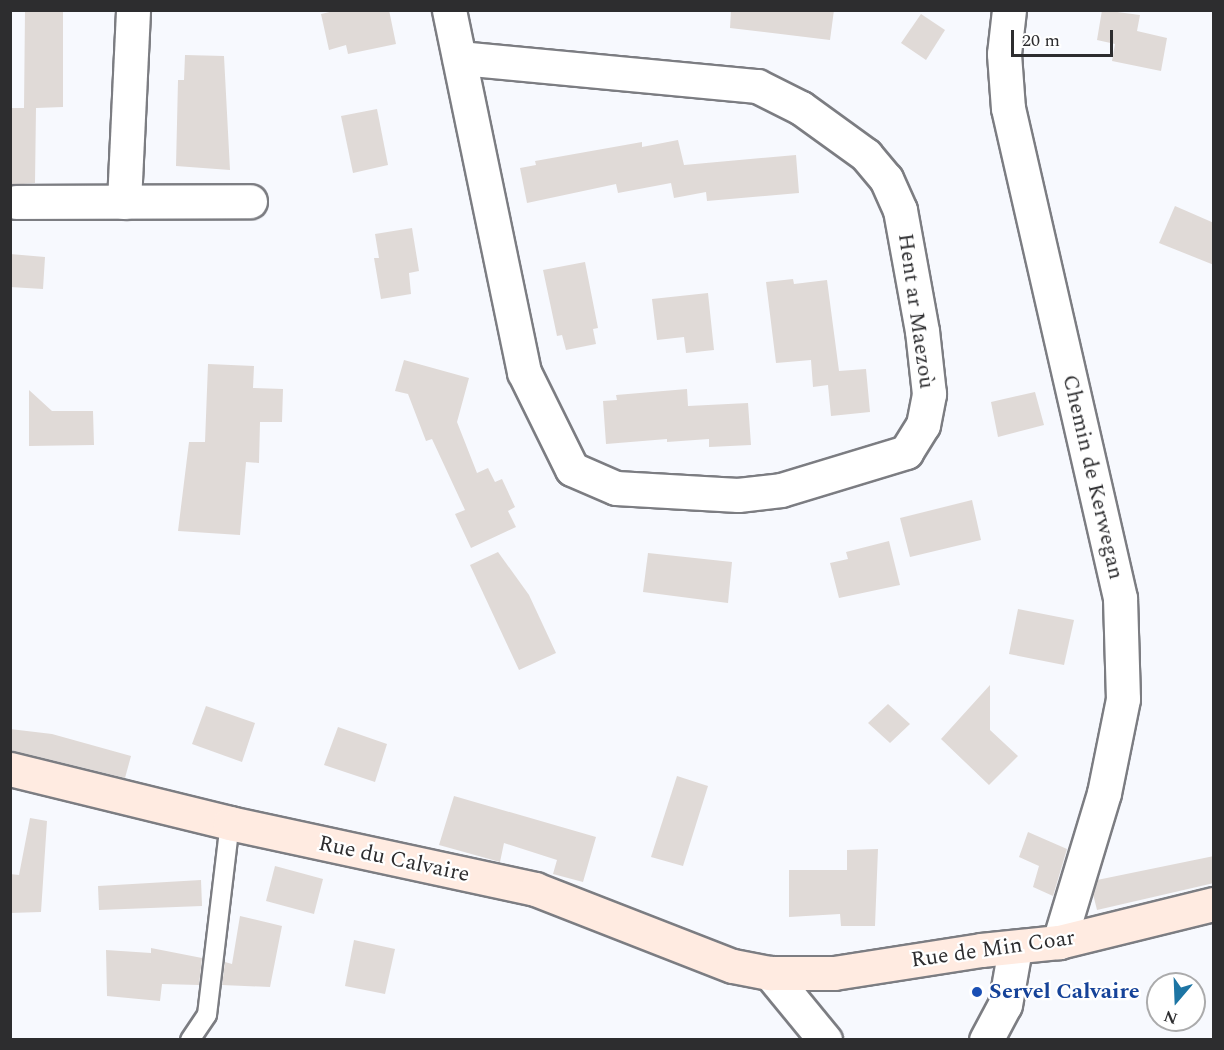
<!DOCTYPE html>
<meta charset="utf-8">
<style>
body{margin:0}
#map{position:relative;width:1224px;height:1050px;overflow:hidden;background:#f7f9fe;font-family:Spectral,serif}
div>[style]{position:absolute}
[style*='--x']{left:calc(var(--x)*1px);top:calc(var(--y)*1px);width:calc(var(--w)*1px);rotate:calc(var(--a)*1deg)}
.building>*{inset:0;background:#e0dad7}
.roads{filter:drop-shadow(2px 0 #7c7d82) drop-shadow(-2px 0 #7c7d82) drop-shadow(0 2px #7c7d82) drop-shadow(0 -2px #7c7d82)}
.lane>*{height:18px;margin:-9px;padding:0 9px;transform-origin:9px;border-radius:9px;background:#fff}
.street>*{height:33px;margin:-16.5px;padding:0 16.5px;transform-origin:16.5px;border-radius:16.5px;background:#fff}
.secondary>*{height:33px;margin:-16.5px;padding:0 16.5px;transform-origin:16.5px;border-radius:16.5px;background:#ffebe1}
.dots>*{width:16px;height:16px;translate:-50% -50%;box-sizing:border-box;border:3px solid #fff;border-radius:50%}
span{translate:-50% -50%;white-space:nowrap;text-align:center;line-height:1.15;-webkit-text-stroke:4.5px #fff;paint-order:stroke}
.street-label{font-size:22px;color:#2d2d2f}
.transit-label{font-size:22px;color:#164399;font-weight:700}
.left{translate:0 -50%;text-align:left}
.frame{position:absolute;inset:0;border:12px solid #2d2d2f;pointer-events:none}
.north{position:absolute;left:1146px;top:972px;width:60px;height:60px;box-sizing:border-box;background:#fff;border:2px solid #ababac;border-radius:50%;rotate:199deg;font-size:16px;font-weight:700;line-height:24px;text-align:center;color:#2d2d2f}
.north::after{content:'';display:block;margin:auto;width:21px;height:27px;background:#1d75a4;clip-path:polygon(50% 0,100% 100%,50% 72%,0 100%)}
.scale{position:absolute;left:1011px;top:30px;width:102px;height:27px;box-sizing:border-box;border:3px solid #2d2d2f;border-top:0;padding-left:8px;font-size:18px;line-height:21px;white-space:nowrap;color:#2d2d2f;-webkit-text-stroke:4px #fff;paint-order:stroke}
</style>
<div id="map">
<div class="building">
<div style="clip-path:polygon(25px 10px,63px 10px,63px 107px,36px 108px,35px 183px,10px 185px,10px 108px,24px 108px)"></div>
<div style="clip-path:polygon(338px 10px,389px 10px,396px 44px,348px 54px,346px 45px,329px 50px,321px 14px)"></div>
<div style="clip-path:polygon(731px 10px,834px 10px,830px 40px,730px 28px)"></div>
<div style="clip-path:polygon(1102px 10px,1140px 15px,1137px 31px,1167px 38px,1161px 71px,1112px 61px,1115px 44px,1097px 40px)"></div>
<div style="clip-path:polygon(921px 14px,945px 30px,926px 60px,901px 43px)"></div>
<div style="clip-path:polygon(185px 55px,224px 56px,230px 170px,176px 166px,178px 80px,184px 80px)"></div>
<div style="clip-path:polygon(377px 109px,388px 165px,353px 173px,341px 116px)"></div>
<div style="clip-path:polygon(678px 140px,684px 165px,796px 155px,799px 193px,707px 201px,706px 192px,674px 198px,671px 183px,618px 193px,616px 184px,527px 203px,520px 168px,536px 165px,535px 161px,642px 142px,642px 147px)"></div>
<div style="clip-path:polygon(1175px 206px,1214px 223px,1214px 265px,1159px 243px)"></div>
<div style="clip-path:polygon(412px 228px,419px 271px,409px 273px,411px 294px,381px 299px,374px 258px,379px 258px,375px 234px)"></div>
<div style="clip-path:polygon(10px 254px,45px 257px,43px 289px,10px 287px)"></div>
<div style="clip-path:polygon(585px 262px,598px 328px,593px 329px,596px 344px,566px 350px,562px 335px,557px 336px,543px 270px)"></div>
<div style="clip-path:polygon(793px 279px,794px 284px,827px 280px,839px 371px,866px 369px,870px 412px,831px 416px,828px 385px,813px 387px,811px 360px,776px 363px,766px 282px)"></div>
<div style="clip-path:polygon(708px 293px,714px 350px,686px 353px,684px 337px,657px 340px,652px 299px)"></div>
<div style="clip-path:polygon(404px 360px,469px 378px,457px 422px,477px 473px,488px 468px,495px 482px,502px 479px,515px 507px,508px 511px,516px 527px,471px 548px,455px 514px,465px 510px,432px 439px,426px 441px,408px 394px,395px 391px)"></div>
<div style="clip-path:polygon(208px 364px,254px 366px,253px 388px,283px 389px,282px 422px,260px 422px,259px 463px,246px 462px,240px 535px,178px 531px,189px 442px,205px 442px)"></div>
<div style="clip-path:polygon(687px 389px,688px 406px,748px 403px,751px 445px,709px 447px,709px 439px,667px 442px,667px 439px,606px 444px,603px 401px,617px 400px,616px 395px)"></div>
<div style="clip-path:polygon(29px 390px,52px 411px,93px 411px,94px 445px,29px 446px)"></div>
<div style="clip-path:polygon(1035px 392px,1044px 425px,998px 437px,991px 402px)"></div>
<div style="clip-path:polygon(972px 500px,981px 540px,910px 557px,900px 518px)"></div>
<div style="clip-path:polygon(889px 541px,900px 585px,839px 598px,830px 563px,848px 559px,846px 552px)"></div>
<div style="clip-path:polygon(498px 552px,529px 595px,556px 653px,519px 670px,470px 565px)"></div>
<div style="clip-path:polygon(648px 553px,732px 562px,728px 603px,643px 592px)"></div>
<div style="clip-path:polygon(1018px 609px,1074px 620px,1064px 665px,1009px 654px)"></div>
<div style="clip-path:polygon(990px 685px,990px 730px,1018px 756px,989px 785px,941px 739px)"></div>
<div style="clip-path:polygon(888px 704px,910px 724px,890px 743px,868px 723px)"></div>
<div style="clip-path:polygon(206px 706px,255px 723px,242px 762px,192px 744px)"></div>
<div style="clip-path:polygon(338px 727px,387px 744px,375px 782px,324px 765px)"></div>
<div style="clip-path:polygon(10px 729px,52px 734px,131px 756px,125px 778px,10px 750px)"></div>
<div style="clip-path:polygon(677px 776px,708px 786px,683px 866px,651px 857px)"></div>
<div style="clip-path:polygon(454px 796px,596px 837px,583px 882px,553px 874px,557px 860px,504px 843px,500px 862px,439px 845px)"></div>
<div style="clip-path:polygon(30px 818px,47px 821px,41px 912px,10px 913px,10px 874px,19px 875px)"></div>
<div style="clip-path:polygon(1028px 832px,1067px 849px,1053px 896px,1033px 887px,1039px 866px,1019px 857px)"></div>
<div style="clip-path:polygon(878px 849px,875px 926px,841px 926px,840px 914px,789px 917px,789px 870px,847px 870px,847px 850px)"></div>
<div style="clip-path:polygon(1214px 856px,1214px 883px,1097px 910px,1093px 894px,1097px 880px)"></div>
<div style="clip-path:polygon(275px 866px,323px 879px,314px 914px,266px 901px)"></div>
<div style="clip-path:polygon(201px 880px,202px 906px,99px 910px,98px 886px)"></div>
<div style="clip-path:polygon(240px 916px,282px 926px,270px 987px,222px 985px,225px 962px,232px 964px)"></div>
<div style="clip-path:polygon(354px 940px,395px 949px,385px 994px,345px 986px)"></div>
<div style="clip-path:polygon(151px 948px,202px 958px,199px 985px,162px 984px,160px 1001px,107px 996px,106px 950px,151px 953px)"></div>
</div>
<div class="roads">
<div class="lane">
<div style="--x:190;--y:1040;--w:30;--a:-56"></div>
<div style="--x:207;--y:1015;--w:193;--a:-83.2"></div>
</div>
<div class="street">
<div style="--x:449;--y:10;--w:370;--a:78.3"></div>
<div style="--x:524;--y:372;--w:108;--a:63.7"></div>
<div style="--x:572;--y:469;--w:48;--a:23.4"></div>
<div style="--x:616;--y:488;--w:122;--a:3.3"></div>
<div style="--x:738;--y:495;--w:43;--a:-6.6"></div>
<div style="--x:781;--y:490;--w:131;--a:-16.9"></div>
<div style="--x:906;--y:452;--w:32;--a:-58"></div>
<div style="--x:923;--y:425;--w:32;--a:-79"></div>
<div style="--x:929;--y:394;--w:63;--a:-96.3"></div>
<div style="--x:922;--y:331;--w:123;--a:-100.3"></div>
<div style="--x:900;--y:210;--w:34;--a:-114"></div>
<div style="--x:886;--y:179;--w:31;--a:-130"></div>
<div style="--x:866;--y:155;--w:80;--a:-144.1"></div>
<div style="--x:801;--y:108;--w:49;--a:-153.4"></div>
<div style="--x:757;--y:86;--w:299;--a:-174.6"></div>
<div style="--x:1009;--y:10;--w:44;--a:96.5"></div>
<div style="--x:1004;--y:54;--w:54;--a:85.8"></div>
<div style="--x:1008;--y:108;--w:503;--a:77.12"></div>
<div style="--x:1120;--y:598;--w:101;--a:88.3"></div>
<div style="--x:1123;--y:699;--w:96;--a:101.4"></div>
<div style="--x:1104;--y:793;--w:156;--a:106.8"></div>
<div style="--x:16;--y:202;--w:234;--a:-0.2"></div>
<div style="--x:124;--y:202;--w:192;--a:-87.3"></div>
<div style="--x:770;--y:973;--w:87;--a:50.6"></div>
<div style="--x:986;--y:1040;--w:40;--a:-62"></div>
<div style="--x:1005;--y:1005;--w:58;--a:-80"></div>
</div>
<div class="secondary">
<div style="--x:10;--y:769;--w:227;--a:13.8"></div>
<div style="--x:230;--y:823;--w:312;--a:12.2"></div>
<div style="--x:535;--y:889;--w:212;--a:21.3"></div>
<div style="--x:733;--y:966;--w:38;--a:11"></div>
<div style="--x:770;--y:973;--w:64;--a:0"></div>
<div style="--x:834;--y:973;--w:149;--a:-8.9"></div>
<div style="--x:981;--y:950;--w:78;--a:-5.9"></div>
<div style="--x:1059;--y:942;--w:160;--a:-13.8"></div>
</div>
</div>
<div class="dots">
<div style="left:977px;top:992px;background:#1a4fb4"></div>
</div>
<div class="street-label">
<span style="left:916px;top:311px;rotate:82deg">Hent ar Maezoù</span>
<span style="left:1093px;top:477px;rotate:77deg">Chemin de Kerwegan</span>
<span style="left:394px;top:859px;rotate:12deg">Rue du Calvaire</span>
<span style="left:993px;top:949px;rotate:-8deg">Rue de Min Coar</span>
</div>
<div class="transit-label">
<span class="left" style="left:989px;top:992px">Servel Calvaire</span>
</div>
<div class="frame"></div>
<div class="north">N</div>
<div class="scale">20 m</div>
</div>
